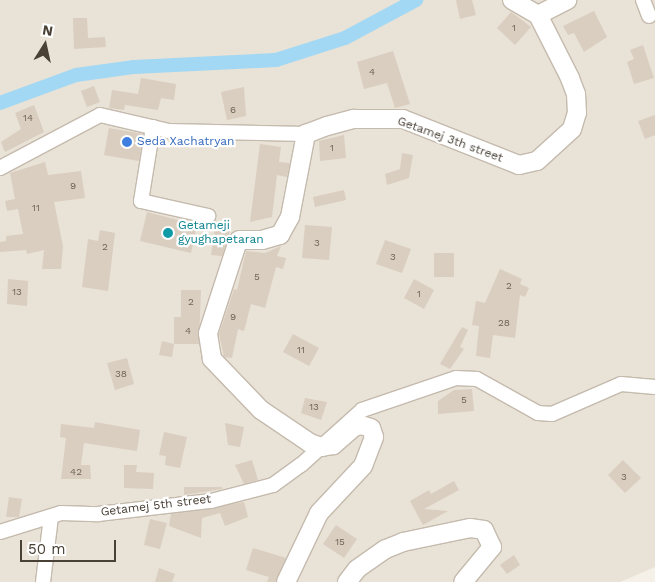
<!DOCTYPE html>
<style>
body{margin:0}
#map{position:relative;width:655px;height:582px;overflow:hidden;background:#f5f0e8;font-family:"Work Sans",sans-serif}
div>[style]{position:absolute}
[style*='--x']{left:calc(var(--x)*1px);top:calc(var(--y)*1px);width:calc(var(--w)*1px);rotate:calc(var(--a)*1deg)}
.residential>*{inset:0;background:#e9e2d6}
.canal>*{height:14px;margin:-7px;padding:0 7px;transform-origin:7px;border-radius:7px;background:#a2d8f4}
.building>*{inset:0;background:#dacec0}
.roads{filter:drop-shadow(1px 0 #c4baad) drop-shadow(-1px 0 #c4baad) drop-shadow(0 1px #c4baad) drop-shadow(0 -1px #c4baad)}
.minor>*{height:14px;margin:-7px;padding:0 7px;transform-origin:7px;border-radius:7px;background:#fff}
.tertiary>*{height:18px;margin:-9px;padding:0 9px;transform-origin:9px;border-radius:9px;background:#fff}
.dots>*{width:14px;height:14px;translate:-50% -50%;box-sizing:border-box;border:2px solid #fff;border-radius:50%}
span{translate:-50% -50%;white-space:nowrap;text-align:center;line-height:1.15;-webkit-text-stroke:4.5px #fff;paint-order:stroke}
.number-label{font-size:10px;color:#6d6458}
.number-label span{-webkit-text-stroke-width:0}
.street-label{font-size:12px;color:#494036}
.shop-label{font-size:12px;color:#366cbe}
.left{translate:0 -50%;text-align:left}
.culture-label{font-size:12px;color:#0d838f}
.north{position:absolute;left:20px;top:20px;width:50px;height:50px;-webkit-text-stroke:4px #fff;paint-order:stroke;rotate:10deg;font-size:14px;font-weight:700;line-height:20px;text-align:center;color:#494036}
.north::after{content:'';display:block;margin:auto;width:18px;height:22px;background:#494036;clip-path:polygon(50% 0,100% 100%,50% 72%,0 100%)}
.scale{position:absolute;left:20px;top:540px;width:96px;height:22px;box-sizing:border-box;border:2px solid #494036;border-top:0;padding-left:6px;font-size:15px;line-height:18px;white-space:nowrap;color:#494036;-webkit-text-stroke:4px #fff;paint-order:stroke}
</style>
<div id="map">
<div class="residential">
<div style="clip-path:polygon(0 0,655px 0,655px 567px,620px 582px,0 582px)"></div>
</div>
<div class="canal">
<div style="--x:0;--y:103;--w:81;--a:-20.2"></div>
<div style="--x:76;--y:75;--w:59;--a:-7.9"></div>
<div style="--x:134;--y:67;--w:142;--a:-2.8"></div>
<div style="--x:276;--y:60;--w:72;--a:-17.7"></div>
<div style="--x:345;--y:38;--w:81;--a:-28.2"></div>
</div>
<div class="building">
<div style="clip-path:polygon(456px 0,472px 0,476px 15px,460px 19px)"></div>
<div style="clip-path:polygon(594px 11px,607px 37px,584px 52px,574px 33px,568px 35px,563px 26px)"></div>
<div style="clip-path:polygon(511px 12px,531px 27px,515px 45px,497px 28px)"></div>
<div style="clip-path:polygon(73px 18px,87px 18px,88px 38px,105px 37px,106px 47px,74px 49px)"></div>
<div style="clip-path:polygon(643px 45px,654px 78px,634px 84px,627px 62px,634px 59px,630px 50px)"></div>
<div style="clip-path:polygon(393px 51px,410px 104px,395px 108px,387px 83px,364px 89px,357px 62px)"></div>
<div style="clip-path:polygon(141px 78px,176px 84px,174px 100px,161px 98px,158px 110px,125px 105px,124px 110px,109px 108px,112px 90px,138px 94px)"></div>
<div style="clip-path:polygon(94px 86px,100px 102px,87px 107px,81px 91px)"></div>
<div style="clip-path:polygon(244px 87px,246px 116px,227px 120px,221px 92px)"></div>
<div style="clip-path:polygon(34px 105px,44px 132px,5px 152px,1px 142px,21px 129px,15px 113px)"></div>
<div style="clip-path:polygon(655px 115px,655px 135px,645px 139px,638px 121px)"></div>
<div style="clip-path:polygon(109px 128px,143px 134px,139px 161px,104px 155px)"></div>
<div style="clip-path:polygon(344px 135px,346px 158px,320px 161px,319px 141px)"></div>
<div style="clip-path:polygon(260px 144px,281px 147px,279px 162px,290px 163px,287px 177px,277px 175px,272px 217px,250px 222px)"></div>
<div style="clip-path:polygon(402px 153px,413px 155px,409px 178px,387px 185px,385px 174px,400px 169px)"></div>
<div style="clip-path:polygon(45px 162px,48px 175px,81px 171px,85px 198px,54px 202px,63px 246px,61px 269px,42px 269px,44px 250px,27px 254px,26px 250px,0 252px,0 242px,6px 241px,6px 236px,23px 234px,18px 209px,7px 211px,5px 201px,15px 199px,10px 173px)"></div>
<div style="clip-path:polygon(344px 190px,346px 200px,315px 207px,313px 197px)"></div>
<div style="clip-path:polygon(147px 212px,197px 225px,191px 253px,140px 241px)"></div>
<div style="clip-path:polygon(305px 225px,332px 227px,329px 260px,302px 258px)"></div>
<div style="clip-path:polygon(215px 228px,230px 231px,222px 256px,211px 255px)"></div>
<div style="clip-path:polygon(100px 230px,115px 233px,108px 291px,82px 287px,88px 239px,98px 241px)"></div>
<div style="clip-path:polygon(385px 240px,411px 249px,402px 273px,376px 264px)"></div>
<div style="clip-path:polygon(281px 246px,277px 256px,286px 258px,283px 269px,276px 267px,265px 308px,251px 304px,244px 331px,238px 329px,232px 358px,224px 357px,219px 334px,234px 289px,237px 290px,246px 251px,265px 253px)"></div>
<div style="clip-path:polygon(434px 253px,454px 253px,454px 277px,434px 277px)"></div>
<div style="clip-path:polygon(500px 269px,522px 279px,520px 284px,529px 288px,525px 297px,520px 295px,515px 338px,493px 335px,490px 358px,476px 356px,479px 326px,472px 325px,476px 301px,485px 303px)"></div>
<div style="clip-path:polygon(8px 279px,28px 281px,27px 306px,7px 304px)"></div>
<div style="clip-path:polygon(414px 279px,434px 290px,424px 309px,404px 298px)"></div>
<div style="clip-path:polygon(181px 290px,201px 290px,199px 344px,174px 344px,174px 317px,181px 317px)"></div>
<div style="clip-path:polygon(462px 327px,468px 330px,460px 347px,464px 349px,450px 369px,440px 364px)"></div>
<div style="clip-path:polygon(293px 334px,319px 348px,309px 366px,283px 352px)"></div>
<div style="clip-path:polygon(162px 341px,174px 344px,172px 357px,159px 355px)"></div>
<div style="clip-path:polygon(127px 358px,134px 384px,115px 390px,107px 363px)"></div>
<div style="clip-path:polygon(472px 389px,474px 411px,438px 414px,438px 401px,454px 390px)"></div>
<div style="clip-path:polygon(305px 398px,327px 402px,321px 420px,301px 413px)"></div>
<div style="clip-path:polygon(95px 422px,140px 430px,137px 451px,84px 443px,81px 465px,90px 465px,91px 479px,61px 479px,66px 438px,60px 437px,61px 424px,94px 428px)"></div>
<div style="clip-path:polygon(225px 423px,244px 427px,240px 447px,228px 445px)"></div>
<div style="clip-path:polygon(164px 432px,187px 437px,180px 468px,165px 465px,166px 456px,159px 455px)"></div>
<div style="clip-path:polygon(252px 460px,258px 480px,244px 484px,235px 465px)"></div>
<div style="clip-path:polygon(623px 460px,641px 478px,625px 493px,608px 475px)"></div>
<div style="clip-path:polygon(124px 465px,137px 465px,136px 472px,154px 473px,153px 489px,124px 488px)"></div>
<div style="clip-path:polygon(454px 481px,459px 490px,424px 509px,448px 511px,423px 525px,410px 501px,429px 490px,431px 494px)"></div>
<div style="clip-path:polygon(184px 487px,222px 487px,222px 489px,184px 495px)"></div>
<div style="clip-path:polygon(9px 497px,22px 499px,19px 517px,6px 517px)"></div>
<div style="clip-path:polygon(244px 502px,248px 517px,225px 526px,220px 513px,202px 518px,201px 538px,169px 526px,171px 514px)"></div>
<div style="clip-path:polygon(150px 519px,167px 523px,160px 549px,144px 545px)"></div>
<div style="clip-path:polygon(336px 525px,357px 539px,344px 558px,323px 544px)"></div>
<div style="clip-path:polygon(253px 548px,286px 558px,276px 582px,267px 582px,269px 577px,246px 570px)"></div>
<div style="clip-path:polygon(514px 555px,520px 565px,507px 574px,500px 565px)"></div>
<div style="clip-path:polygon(159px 568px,175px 574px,172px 582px,155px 582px)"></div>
</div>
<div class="roads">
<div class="minor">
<div style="--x:643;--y:0;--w:17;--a:69"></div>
<div style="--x:153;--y:127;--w:75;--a:99.2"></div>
<div style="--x:141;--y:201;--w:69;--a:12.6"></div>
<div style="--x:0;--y:168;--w:113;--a:-27.9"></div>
<div style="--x:100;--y:115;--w:71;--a:13.1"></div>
<div style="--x:169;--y:131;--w:137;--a:1.3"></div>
<div style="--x:0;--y:532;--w:64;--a:-17.3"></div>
<div style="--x:61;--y:513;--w:37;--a:2"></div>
<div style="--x:98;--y:514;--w:114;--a:-6.6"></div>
<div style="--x:211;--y:501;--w:64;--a:-14.5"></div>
<div style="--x:273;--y:485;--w:34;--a:-36"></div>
<div style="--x:301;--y:465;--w:82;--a:-42"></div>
<div style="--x:362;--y:410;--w:99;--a:-18.8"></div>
<div style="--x:456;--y:378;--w:21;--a:3"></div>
<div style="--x:477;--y:379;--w:70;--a:29.1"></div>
<div style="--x:538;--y:413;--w:14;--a:4"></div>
<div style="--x:552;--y:414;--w:75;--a:-23.5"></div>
<div style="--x:621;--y:384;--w:34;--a:5"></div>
<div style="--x:43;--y:582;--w:65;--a:-83"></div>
</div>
<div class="tertiary">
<div style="--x:512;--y:0;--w:30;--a:30"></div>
<div style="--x:538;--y:15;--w:33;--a:-27"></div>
<div style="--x:286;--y:582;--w:76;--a:-64.4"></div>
<div style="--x:319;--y:513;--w:64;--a:-46.9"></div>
<div style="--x:363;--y:466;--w:31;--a:-69"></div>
<div style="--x:374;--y:437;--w:9;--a:-108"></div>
<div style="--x:371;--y:428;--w:10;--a:-163"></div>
<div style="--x:361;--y:425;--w:7;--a:164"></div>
<div style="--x:354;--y:427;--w:28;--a:139"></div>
<div style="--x:333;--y:445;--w:11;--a:170"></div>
<div style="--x:322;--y:447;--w:13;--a:-162"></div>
<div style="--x:310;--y:443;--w:59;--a:-146"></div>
<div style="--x:261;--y:410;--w:71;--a:-133.9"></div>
<div style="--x:212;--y:359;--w:26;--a:-99"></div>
<div style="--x:208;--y:333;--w:94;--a:-72"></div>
<div style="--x:237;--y:244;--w:4;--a:-63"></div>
<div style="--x:239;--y:240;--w:23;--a:0"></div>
<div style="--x:262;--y:240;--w:19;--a:-16"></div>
<div style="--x:280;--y:235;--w:21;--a:-61"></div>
<div style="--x:290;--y:217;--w:85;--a:-79.1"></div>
<div style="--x:306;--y:134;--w:22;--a:-21"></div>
<div style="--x:327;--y:126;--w:28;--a:-15"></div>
<div style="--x:354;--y:119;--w:49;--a:0"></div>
<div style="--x:403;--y:119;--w:125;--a:21.6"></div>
<div style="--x:519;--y:165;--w:18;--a:-13"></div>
<div style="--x:537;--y:161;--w:47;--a:-42.4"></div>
<div style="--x:572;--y:129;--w:17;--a:-73"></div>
<div style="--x:577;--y:113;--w:19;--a:-93"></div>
<div style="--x:576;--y:94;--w:17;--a:-111"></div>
<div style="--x:570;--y:78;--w:71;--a:-116.9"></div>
<div style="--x:347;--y:582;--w:16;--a:-52"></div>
<div style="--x:357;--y:569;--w:35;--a:-35"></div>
<div style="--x:386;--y:549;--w:18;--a:-22"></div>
<div style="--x:403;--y:542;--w:68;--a:-11.8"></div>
<div style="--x:470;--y:528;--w:14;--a:8"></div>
<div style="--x:484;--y:530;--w:19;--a:65"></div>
<div style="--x:492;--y:547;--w:45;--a:129.6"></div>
</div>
</div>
<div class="dots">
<div style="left:127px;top:142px;background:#3f7fe0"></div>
<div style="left:168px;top:233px;background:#0f9aa8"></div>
</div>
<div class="number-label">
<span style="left:514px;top:28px">1</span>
<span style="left:372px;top:72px">4</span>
<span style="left:233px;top:110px">6</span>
<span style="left:28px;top:118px">14</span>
<span style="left:332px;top:148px">1</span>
<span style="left:73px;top:186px">9</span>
<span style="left:36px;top:208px">11</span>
<span style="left:317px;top:243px">3</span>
<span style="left:105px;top:247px">2</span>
<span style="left:393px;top:257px">3</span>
<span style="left:257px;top:277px">5</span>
<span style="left:509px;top:286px">2</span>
<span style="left:17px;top:292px">13</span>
<span style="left:419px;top:294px">1</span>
<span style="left:191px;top:302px">2</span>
<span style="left:233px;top:317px">9</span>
<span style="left:504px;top:323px">28</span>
<span style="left:188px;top:331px">4</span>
<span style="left:301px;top:350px">11</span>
<span style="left:121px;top:374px">38</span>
<span style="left:464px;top:400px">5</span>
<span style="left:314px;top:407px">13</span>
<span style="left:76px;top:472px">42</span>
<span style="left:624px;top:477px">3</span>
<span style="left:340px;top:542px">15</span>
</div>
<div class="street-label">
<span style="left:450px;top:140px;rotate:20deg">Getamej 3th street</span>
<span style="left:156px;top:506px;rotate:-7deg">Getamej 5th street</span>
</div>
<div class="shop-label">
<span class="left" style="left:137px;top:142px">Seda Xachatryan</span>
</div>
<div class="culture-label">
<span class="left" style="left:178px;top:233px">Getameji<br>gyughapetaran</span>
</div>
<div class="north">N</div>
<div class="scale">50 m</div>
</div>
